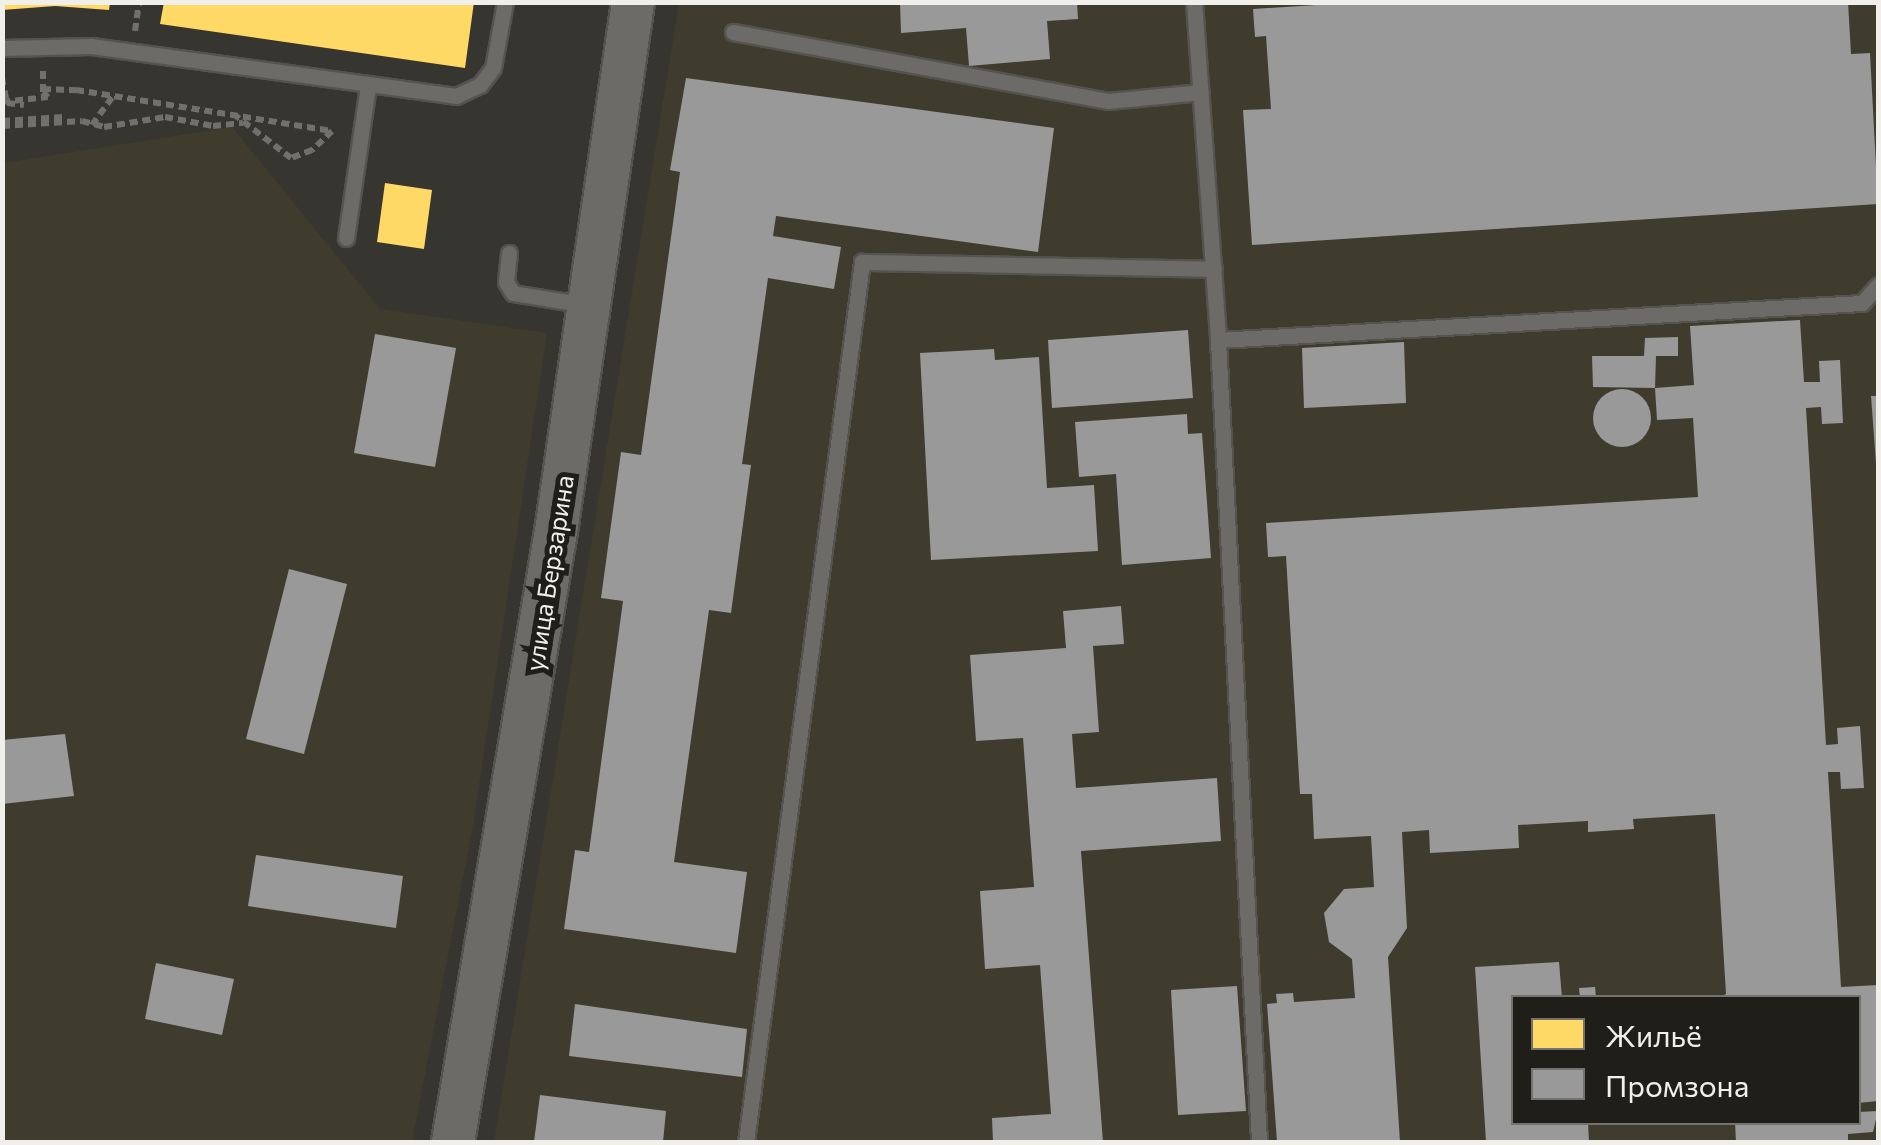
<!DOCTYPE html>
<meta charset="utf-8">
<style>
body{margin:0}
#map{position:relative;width:1881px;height:1145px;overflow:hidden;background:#363530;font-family:Commissioner,sans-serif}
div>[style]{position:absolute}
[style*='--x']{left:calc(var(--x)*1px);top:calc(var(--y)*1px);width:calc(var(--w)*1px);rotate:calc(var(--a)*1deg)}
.built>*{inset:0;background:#3f3b2d}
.homes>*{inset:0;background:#ffd966}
.industry>*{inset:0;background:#999}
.round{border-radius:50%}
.path>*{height:6px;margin-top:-3px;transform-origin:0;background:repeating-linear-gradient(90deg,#71706c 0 8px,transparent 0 13px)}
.roads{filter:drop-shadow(2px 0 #54534f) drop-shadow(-2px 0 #54534f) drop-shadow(0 2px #54534f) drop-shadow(0 -2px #54534f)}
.lane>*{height:15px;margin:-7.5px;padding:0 7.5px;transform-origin:7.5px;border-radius:7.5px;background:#6c6b67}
.secondary>*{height:42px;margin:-21px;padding:0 21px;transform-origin:21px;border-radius:21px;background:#6c6b67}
span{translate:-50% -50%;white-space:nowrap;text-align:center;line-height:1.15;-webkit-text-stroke:10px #1f1e19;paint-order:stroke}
.street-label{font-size:25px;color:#f1efe9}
.frame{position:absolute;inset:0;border:5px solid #f1efe9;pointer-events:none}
.legend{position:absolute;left:1511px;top:995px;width:350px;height:130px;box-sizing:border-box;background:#1f1e19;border:2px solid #73726c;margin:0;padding:12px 18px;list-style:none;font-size:30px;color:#f1efe9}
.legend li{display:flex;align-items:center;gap:20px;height:50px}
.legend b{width:50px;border:2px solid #73726c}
</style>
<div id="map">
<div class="built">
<div style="clip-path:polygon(evenodd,679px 3px,1878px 3px,1878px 1142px,494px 1142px,679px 3px,1514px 998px,1858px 998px,1858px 1122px,1514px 1122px,1514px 998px)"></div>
<div style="clip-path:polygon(232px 127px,380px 309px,547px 333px,473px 826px,412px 1142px,3px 1142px,3px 163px)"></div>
</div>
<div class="homes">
<div style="clip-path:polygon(2px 2px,110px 2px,109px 10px,55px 6px,2px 10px)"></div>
<div style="clip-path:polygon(164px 2px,474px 2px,465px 68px,160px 24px)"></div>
<div style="clip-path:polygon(385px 183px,432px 190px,424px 249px,377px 242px)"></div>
</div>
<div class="industry">
<div style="clip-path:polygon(900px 2px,1077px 2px,1078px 19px,1047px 21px,1050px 59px,969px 66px,966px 28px,901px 33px)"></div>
<div style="clip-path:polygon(1362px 2px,1848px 2px,1851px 54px,1870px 53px,1878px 204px,1252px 245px,1243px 110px,1271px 109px,1266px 36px,1255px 37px,1253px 9px)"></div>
<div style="clip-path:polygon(686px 78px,1054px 128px,1038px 252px,776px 216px,773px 236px,841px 247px,834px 289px,768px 278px,742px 464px,751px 465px,731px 613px,709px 610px,674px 862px,747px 872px,736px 953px,564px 929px,575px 850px,589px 852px,623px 601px,601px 598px,621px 452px,641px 455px,680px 172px,670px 170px)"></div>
<div style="clip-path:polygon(1800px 320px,1804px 382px,1820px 382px,1819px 361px,1840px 360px,1843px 423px,1822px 424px,1821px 407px,1806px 408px,1826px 745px,1838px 744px,1837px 728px,1860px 726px,1864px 788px,1841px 789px,1840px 772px,1828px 772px,1841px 987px,1878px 985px,1878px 1101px,1858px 1103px,1858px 998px,1717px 998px,1726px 994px,1715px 814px,1633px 819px,1634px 829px,1588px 832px,1588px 821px,1518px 825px,1519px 848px,1430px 853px,1429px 830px,1402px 832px,1407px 928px,1388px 957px,1400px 1142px,1277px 1142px,1267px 1004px,1277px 1003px,1276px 994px,1293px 993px,1294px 1002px,1355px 998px,1352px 959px,1329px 942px,1324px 913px,1344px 889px,1374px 887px,1371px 836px,1314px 839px,1312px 794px,1300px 794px,1286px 556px,1268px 557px,1266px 523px,1698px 497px,1693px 418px,1657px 420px,1655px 388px,1694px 385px,1690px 326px)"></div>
<div style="clip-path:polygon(1188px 330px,1193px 398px,1052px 408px,1048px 340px)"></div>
<div style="clip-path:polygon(375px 334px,456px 348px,435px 467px,354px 453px)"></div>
<div style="clip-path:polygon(1678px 337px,1678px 356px,1656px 356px,1655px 388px,1593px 387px,1592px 356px,1644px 356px,1645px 338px)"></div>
<div style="clip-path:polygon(1404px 342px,1406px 403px,1304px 408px,1302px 348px)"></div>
<div style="clip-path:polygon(994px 349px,995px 360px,1039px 357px,1047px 488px,1094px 485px,1098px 551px,931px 560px,920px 353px)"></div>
<div class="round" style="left:1593px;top:389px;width:58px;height:58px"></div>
<div style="clip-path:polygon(1871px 396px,1878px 396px,1878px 463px,1876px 463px)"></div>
<div style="clip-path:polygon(1187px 414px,1188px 434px,1202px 433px,1211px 558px,1122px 565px,1116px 474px,1079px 477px,1075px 422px)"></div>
<div style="clip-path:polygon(289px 569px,347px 584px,304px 754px,246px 739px)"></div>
<div style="clip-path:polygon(1121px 606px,1124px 644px,1093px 646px,1099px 732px,1072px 734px,1076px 788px,1217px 778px,1221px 841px,1081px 851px,1103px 1142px,993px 1142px,992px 1118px,1051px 1114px,1040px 965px,985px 969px,980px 891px,1034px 887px,1023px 738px,976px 741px,970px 655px,1066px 648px,1063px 611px)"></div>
<div style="clip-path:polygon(65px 734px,74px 796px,2px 804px,2px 740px)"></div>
<div style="clip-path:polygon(256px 855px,403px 876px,396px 928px,248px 906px)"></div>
<div style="clip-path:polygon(1559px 962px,1562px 998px,1514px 998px,1514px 1122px,1588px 1122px,1589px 1142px,1486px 1142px,1475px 967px)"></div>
<div style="clip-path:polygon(156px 963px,234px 979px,222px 1035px,145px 1019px)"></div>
<div style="clip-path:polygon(1237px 986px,1246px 1111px,1178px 1115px,1171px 990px)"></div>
<div style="clip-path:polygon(1595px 987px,1596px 998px,1580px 998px,1579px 988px)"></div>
<div style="clip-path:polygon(575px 1004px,747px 1029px,742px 1077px,569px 1056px)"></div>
<div style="clip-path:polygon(540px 1095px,666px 1111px,663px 1142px,534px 1142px)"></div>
<div style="clip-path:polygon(1878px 1111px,1873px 1132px,1848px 1134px,1848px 1142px,1736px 1142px,1735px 1122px,1858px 1122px,1858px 1112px)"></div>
</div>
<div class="path">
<div style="--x:135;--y:31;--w:29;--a:-82"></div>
<div style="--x:2;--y:78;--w:25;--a:79"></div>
<div style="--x:7;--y:103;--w:17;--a:7"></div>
<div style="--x:43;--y:89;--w:33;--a:2"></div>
<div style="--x:76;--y:90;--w:259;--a:9.1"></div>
<div style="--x:332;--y:131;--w:28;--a:136"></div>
<div style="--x:312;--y:150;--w:22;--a:159"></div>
<div style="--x:291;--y:158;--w:69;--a:-142.6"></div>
<div style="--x:2;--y:102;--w:46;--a:-6.2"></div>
<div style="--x:48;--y:97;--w:7;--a:-135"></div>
<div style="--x:43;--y:92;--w:26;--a:-90"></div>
<div style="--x:2;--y:121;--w:62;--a:-3.7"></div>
<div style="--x:92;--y:125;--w:36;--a:-54"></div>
<div style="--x:2;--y:126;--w:80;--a:-3.6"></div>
<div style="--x:82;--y:121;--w:23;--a:15"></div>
<div style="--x:104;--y:127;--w:62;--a:-9.3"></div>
<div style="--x:165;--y:117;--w:49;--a:10.6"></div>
<div style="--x:213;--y:126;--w:30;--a:-6"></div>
</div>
<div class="roads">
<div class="lane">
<div style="--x:1194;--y:2;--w:339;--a:85.9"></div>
<div style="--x:1218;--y:340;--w:803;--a:87.07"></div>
<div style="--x:733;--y:32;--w:381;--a:10.4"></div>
<div style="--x:1108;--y:101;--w:93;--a:-5.5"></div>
<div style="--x:2;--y:48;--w:89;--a:-1.3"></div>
<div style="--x:91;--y:46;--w:368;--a:7.8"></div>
<div style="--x:456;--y:96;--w:26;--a:-25"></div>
<div style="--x:480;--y:85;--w:21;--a:-53"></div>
<div style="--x:493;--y:68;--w:67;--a:-79.7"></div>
<div style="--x:346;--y:238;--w:154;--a:-81.8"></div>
<div style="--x:509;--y:253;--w:29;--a:96"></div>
<div style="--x:506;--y:282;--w:13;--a:58"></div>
<div style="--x:513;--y:293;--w:74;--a:9.3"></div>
<div style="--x:1218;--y:340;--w:645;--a:-3.29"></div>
<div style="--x:1862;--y:303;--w:24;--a:-48"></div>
<div style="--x:746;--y:1142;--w:888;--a:-82.49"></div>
<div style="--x:862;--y:262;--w:352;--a:1.1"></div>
</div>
<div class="secondary">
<div style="--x:453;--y:1142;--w:626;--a:-80.43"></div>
<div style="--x:557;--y:525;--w:528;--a:-81.73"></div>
</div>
</div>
<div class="street-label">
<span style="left:549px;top:573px;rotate:-81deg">улица Берзарина</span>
</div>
<div class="frame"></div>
<ul class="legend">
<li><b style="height:28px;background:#ffd966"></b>Жильё</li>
<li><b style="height:28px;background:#999"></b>Промзона</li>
</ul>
</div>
